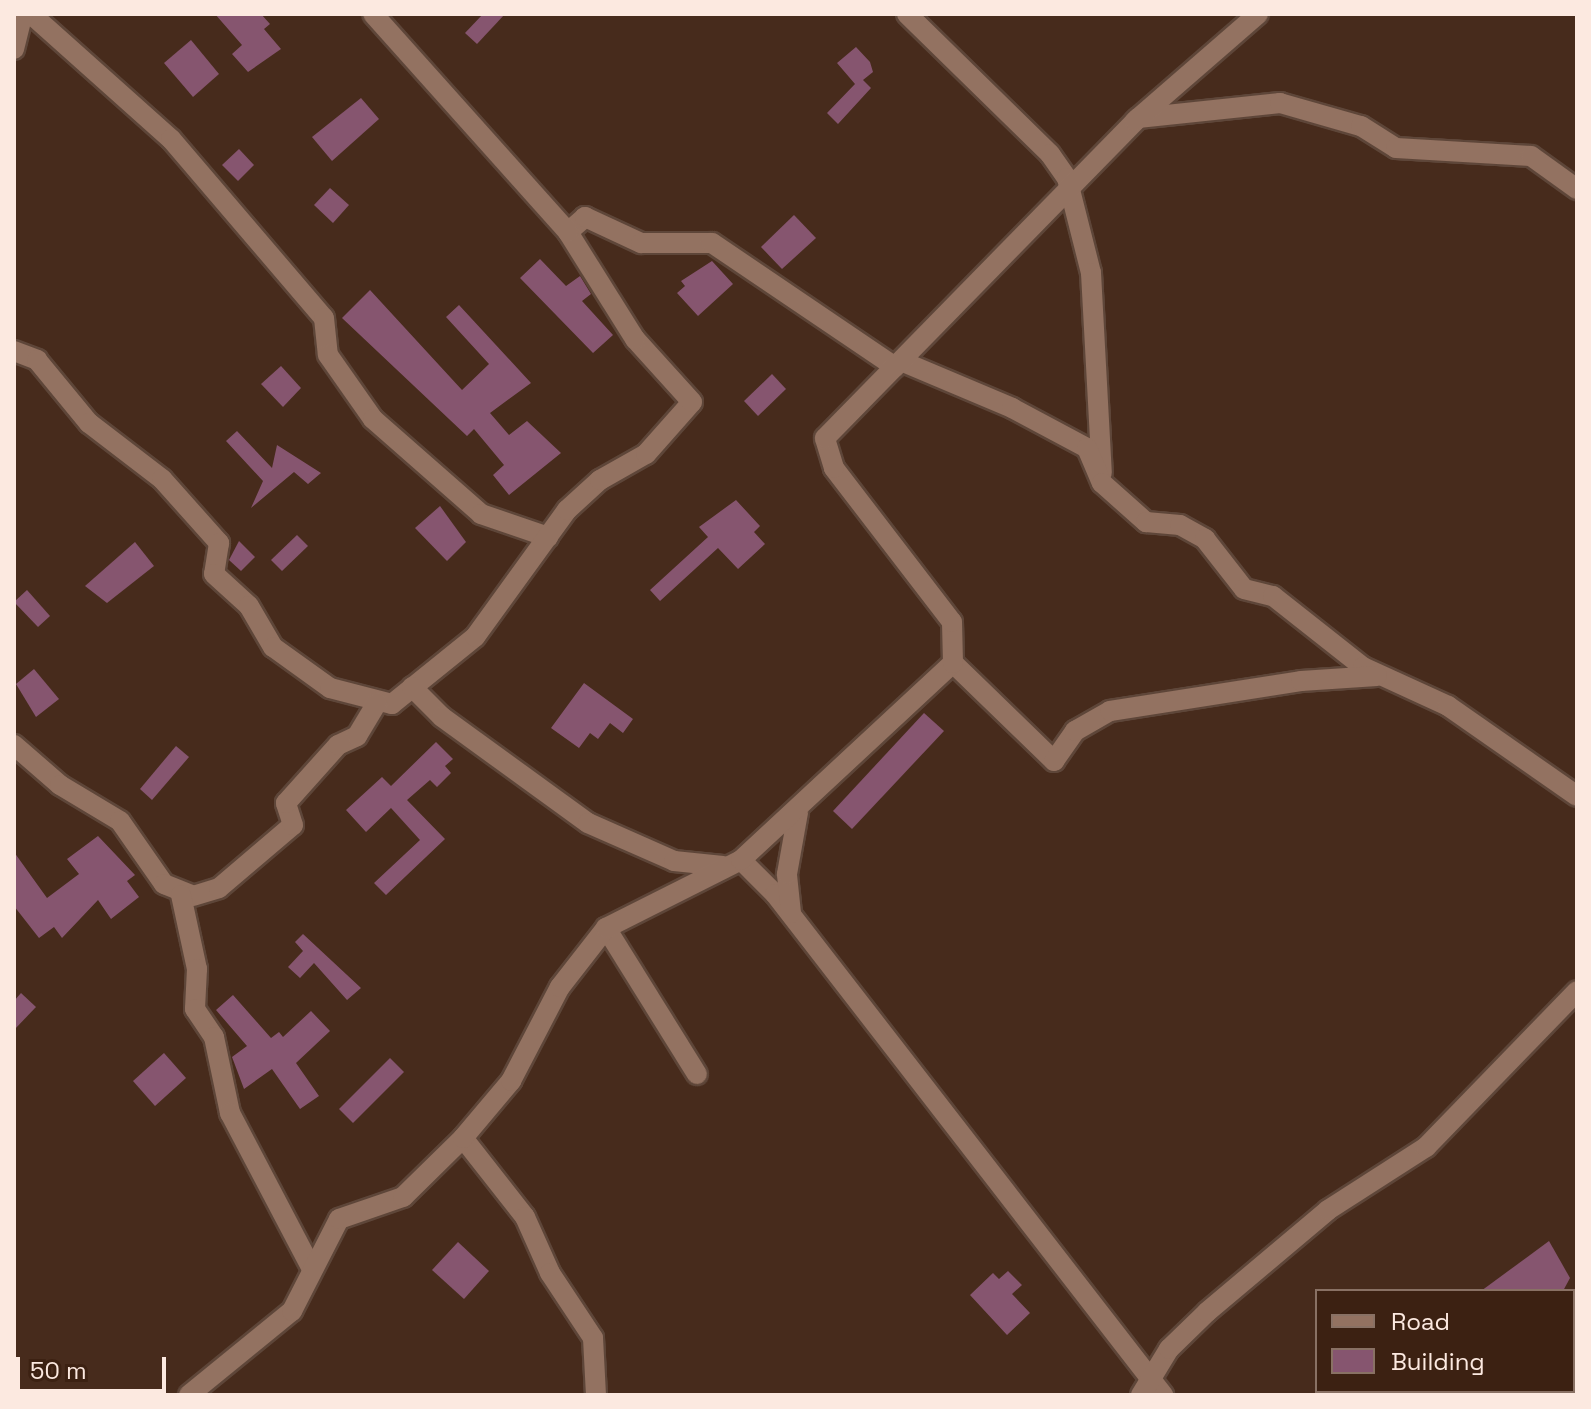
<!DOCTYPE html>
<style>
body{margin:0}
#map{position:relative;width:1591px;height:1409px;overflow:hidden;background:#472b1c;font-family:"Space Grotesk",sans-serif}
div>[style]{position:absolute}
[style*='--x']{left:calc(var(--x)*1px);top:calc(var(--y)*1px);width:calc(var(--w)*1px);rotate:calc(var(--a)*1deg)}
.building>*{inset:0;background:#86556f}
.roads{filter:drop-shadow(2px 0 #5e4639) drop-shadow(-2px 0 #5e4639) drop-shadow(0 2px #5e4639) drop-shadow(0 -2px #5e4639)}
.street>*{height:20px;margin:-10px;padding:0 10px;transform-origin:10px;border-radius:10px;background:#937261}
span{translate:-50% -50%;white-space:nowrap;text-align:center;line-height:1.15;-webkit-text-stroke:6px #3c2112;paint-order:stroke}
.frame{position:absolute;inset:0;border:16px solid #fce9e0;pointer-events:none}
.legend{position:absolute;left:1315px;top:1289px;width:260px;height:104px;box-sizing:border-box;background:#3c2112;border:2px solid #897164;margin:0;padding:10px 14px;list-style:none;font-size:24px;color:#fce9e0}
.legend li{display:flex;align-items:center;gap:16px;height:40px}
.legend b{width:40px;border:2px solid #897164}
.scale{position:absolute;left:16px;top:1357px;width:150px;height:36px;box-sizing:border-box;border:4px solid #fce9e0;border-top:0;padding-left:10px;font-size:24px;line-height:28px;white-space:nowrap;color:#fce9e0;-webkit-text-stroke:6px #3c2112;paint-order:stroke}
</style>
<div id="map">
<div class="building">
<div style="clip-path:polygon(215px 14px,261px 14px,270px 24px,264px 29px,281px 49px,248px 72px,232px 54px,242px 45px)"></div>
<div style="clip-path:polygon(483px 14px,505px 14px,477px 44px,465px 33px)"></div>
<div style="clip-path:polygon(191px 40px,219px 74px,193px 97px,164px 63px)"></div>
<div style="clip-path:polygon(856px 47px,870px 62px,873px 72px,863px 80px,871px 88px,838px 124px,827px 113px,855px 84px,837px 63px)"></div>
<div style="clip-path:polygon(361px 98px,379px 119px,332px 161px,312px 137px)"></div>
<div style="clip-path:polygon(239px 149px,254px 165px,238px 181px,222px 165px)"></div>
<div style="clip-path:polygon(330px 188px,349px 205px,333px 223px,314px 205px)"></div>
<div style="clip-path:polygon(794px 215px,816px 238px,782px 269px,761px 247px)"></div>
<div style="clip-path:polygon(540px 259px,566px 286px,580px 276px,591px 294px,582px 301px,613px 335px,593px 353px,520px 278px)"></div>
<div style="clip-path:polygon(712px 261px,733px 284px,698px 316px,677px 293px,685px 286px,681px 281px)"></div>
<div style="clip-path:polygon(370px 290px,462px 390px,489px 364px,446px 317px,459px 305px,531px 383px,490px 413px,509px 435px,527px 421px,561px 453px,509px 495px,493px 475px,504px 465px,474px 429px,467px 436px,342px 318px)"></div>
<div style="clip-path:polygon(281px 366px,301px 388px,283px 407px,261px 384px)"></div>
<div style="clip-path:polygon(772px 374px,786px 389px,758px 416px,744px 401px)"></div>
<div style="clip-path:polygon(237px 431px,272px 468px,277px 445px,321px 473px,308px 484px,294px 472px,251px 508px,263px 481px,226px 441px)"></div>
<div style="clip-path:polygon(736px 500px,760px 526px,754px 532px,765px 544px,738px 569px,718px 548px,660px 601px,650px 590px,708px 537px,699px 527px)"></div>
<div style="clip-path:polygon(440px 506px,466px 542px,447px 561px,415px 528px)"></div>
<div style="clip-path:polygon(297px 535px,308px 546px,282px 571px,271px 560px)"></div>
<div style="clip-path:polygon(239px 541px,255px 557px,241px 571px,229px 560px)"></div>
<div style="clip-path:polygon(135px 542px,154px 566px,107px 603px,85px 586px)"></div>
<div style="clip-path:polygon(27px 590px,50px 616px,38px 627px,14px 602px)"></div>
<div style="clip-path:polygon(34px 669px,59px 699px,36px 717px,16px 684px)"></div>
<div style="clip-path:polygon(584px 683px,633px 719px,623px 733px,610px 723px,598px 739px,590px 733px,579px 748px,551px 728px)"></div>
<div style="clip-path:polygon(924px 713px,944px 731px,852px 829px,833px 811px)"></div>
<div style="clip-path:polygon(436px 742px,453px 759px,445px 766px,451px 773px,437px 787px,430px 780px,407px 800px,445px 839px,386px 895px,374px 883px,420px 840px,391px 808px,366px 832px,346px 810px,382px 777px,391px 786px)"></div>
<div style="clip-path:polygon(176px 746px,189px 757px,152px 800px,140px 789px)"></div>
<div style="clip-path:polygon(98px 836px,135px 875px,127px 881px,139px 897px,111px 919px,98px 900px,62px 938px,54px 927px,39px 938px,14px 906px,14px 852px,47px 898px,79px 874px,67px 859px)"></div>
<div style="clip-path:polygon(303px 934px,361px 988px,347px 1000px,314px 963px,300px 978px,288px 967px,303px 951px,295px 942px)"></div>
<div style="clip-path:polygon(21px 993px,36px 1007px,14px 1030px,14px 1001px)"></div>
<div style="clip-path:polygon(233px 995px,271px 1038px,279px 1032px,283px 1037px,311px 1011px,330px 1031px,296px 1063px,319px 1096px,300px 1109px,272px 1069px,244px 1089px,232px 1057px,247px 1046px,216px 1010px)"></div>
<div style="clip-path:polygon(164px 1053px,186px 1078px,155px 1106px,133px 1081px)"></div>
<div style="clip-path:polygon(390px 1058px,404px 1072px,353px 1123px,339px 1109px)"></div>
<div style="clip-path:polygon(1549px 1241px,1570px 1278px,1563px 1291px,1481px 1291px)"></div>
<div style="clip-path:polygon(458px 1242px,489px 1271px,464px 1299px,432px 1270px)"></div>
<div style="clip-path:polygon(1008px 1271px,1022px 1285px,1012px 1294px,1030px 1313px,1007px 1335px,970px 1295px,993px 1273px,999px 1279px)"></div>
</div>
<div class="roads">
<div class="street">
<div style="--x:31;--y:14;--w:188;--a:41.8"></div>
<div style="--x:171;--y:139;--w:235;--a:49.5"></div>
<div style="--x:324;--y:318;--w:37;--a:84"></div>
<div style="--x:328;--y:355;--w:78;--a:54.9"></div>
<div style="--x:373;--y:419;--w:144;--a:41.3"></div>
<div style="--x:481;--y:514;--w:71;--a:18.9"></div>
<div style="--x:907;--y:14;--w:200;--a:44.4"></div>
<div style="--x:1050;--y:154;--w:29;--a:55"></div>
<div style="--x:1067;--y:178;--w:98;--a:75.8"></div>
<div style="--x:1091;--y:273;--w:200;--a:86.9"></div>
<div style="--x:14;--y:49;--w:36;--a:-76"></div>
<div style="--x:1138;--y:118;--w:143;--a:-6"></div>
<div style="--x:1280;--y:103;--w:84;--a:15.9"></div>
<div style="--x:1361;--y:126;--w:41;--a:32.2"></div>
<div style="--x:1396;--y:148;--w:135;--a:3.4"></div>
<div style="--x:1531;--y:156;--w:57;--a:35.7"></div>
<div style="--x:568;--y:232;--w:23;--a:-41"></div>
<div style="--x:585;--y:217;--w:62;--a:24.9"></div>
<div style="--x:641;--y:243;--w:71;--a:0"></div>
<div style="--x:712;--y:243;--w:221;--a:34.1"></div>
<div style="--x:14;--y:351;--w:25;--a:21"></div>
<div style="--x:37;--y:360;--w:82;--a:50.5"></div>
<div style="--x:89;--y:423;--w:92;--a:37.5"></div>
<div style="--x:162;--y:479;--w:86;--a:48.3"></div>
<div style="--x:219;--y:543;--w:31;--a:99"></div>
<div style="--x:214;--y:574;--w:47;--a:42.4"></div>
<div style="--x:249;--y:606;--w:48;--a:59.7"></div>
<div style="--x:273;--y:647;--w:70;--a:35.7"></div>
<div style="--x:330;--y:688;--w:64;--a:14.5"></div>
<div style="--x:392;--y:704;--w:107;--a:-38.9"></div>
<div style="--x:475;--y:637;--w:157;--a:-54.1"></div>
<div style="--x:567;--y:510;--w:45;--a:-42.3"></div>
<div style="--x:600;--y:480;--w:53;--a:-29.5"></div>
<div style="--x:646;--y:454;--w:69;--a:-48.5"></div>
<div style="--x:692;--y:402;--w:85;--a:-132.1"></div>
<div style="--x:635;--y:339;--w:126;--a:-122.1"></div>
<div style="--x:568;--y:232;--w:292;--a:-131.8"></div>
<div style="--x:901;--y:361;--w:121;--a:22.9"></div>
<div style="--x:1012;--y:408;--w:85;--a:28.1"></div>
<div style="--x:1087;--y:448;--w:38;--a:67"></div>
<div style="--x:1102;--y:483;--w:59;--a:41.6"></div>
<div style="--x:1146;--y:522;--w:34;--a:5"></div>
<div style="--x:1180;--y:525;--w:29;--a:29"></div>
<div style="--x:1205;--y:539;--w:63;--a:52"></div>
<div style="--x:1244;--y:589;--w:30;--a:14"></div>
<div style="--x:1273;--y:596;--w:115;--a:38.3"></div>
<div style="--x:1363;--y:667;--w:94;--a:24.6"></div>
<div style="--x:1448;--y:706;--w:157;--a:34.9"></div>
<div style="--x:953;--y:663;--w:141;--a:44.1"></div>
<div style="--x:1054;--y:761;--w:37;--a:-55"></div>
<div style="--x:1075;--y:731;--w:40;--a:-29.7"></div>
<div style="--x:1110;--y:711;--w:193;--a:-8.9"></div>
<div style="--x:1301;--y:681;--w:76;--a:-3.8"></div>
<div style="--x:412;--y:687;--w:42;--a:45"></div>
<div style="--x:442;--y:717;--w:180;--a:36"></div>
<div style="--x:588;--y:823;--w:94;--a:23.8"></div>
<div style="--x:674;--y:861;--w:49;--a:5.8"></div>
<div style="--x:14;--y:745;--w:61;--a:41"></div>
<div style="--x:60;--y:785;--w:70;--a:31"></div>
<div style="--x:120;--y:821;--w:77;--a:55.1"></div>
<div style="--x:164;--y:884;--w:31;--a:22"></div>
<div style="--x:193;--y:896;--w:27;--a:-17"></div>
<div style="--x:219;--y:888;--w:97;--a:-40.4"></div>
<div style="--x:293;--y:825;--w:23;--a:-108"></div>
<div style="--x:286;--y:803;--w:78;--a:-48.1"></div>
<div style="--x:338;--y:745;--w:21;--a:-25"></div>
<div style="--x:357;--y:736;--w:39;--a:-59"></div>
<div style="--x:741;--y:860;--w:48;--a:45"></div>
<div style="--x:775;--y:894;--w:634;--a:52.24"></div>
<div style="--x:181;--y:895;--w:76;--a:77.8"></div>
<div style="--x:197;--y:969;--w:40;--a:92.9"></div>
<div style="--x:195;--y:1009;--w:34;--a:56"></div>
<div style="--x:214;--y:1037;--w:78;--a:78.1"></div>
<div style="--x:230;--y:1113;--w:176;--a:62.3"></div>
<div style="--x:791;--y:913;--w:39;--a:-96"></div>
<div style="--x:787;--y:874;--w:63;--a:-79.9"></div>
<div style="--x:606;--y:928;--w:172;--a:58.1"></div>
<div style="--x:463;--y:1138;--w:100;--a:51.9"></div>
<div style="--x:525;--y:1217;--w:61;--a:65.9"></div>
<div style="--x:550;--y:1273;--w:78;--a:56.5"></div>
<div style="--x:593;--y:1338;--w:57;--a:87"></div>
<div style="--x:189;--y:1395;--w:133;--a:-39.2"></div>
<div style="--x:292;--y:1311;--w:103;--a:-62.9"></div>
<div style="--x:339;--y:1219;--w:68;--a:-19"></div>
<div style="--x:403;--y:1197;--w:84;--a:-44.5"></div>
<div style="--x:463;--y:1138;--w:75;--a:-49.9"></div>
<div style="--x:511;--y:1081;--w:106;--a:-62.5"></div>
<div style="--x:560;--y:987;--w:75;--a:-52.1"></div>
<div style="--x:606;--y:928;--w:151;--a:-26.7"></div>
<div style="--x:741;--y:860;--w:289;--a:-42.9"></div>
<div style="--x:953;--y:663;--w:41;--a:-91.4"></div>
<div style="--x:952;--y:622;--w:194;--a:-127.5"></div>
<div style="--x:834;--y:468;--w:31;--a:-107"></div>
<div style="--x:825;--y:438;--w:443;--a:-45.6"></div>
<div style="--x:1135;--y:121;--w:163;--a:-41"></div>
<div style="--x:1141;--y:1395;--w:54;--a:-58.7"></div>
<div style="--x:1169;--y:1349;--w:53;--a:-44.2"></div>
<div style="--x:1207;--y:1312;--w:158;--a:-40.1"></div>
<div style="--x:1328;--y:1210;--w:117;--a:-32.7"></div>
<div style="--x:1426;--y:1147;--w:217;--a:-45.9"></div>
</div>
</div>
<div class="frame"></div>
<ul class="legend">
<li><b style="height:10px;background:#937261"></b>Road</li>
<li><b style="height:22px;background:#86556f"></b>Building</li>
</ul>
<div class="scale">50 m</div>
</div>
